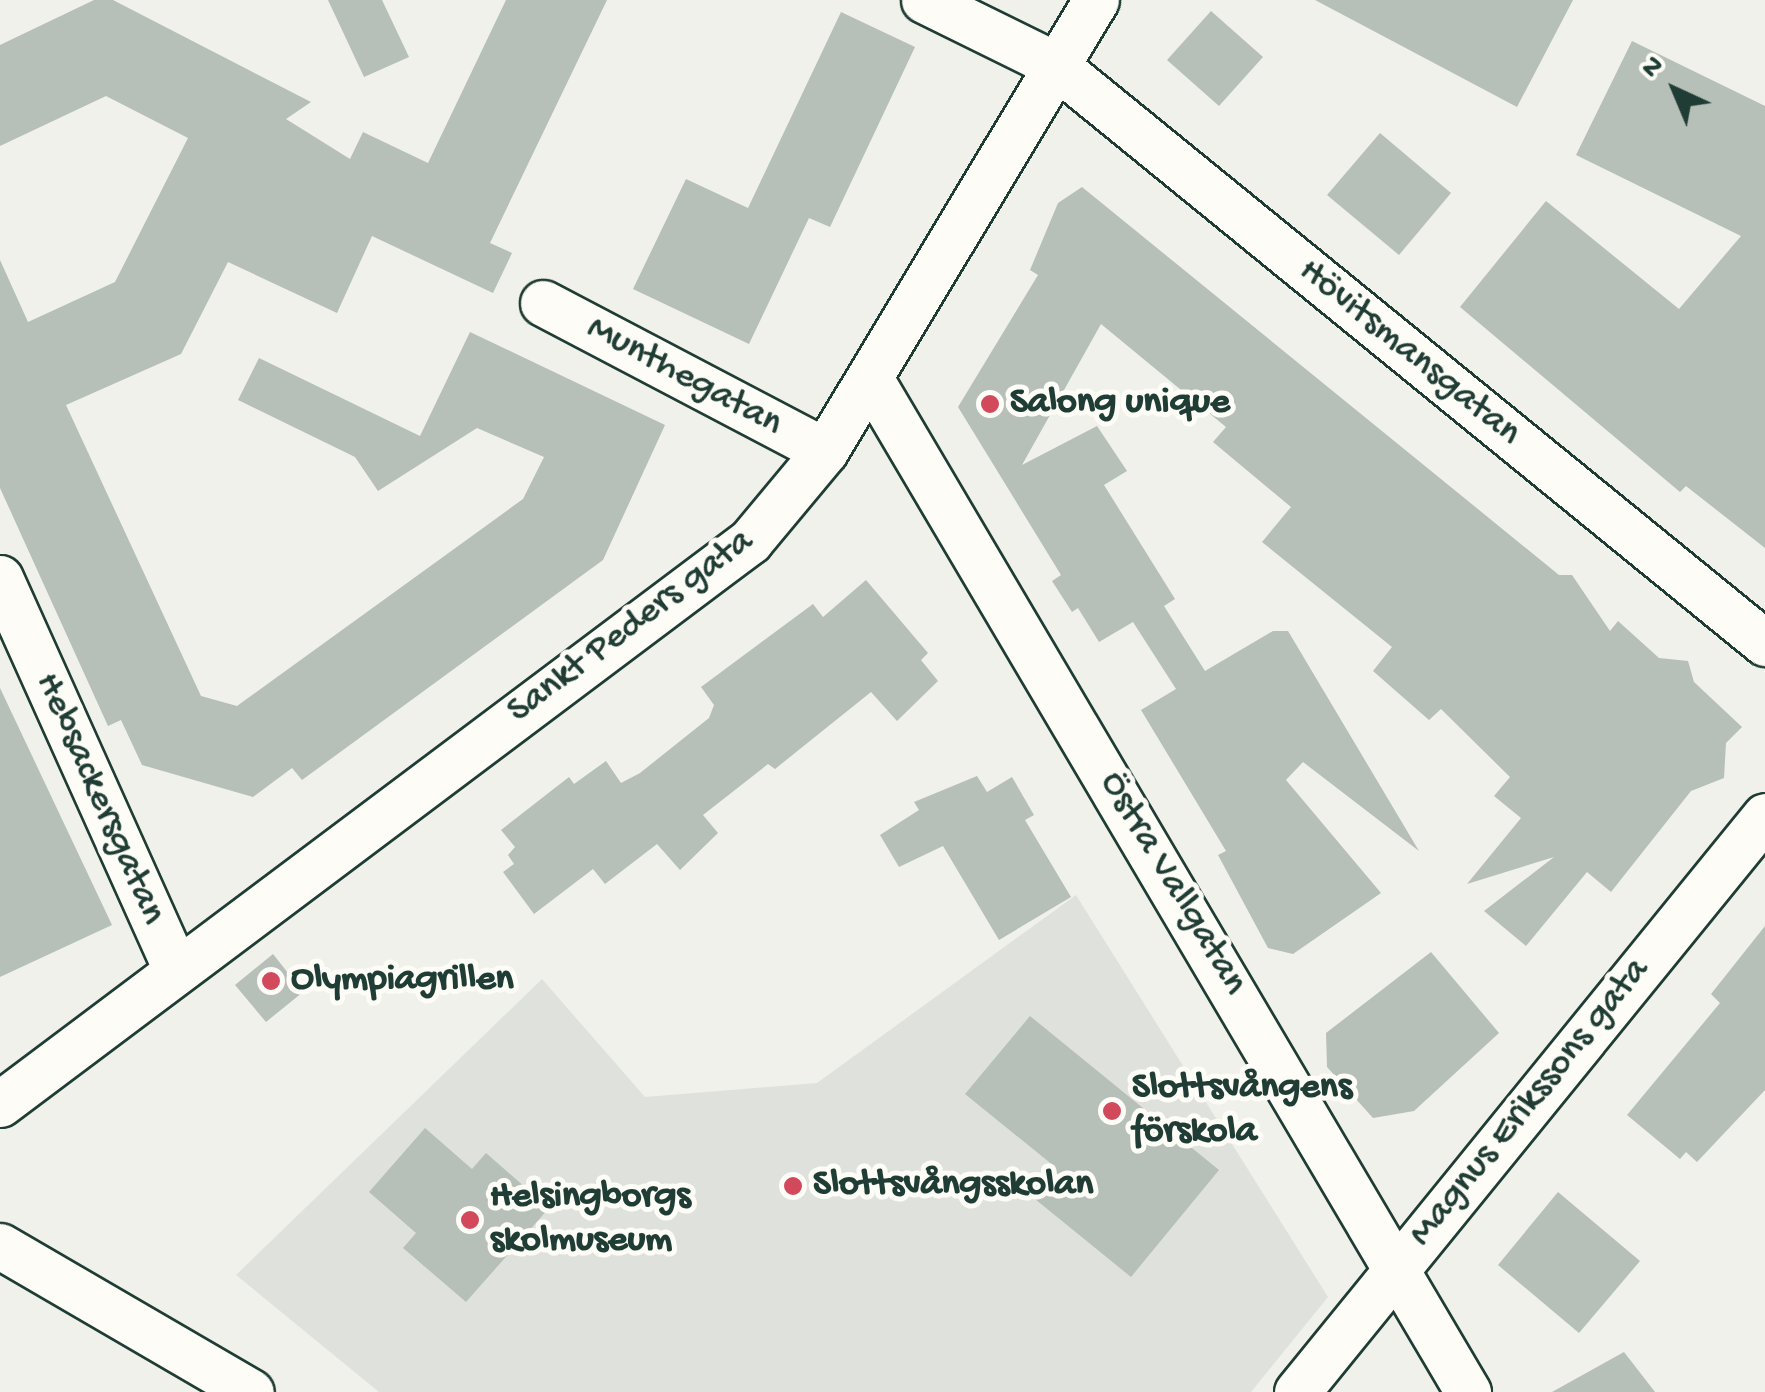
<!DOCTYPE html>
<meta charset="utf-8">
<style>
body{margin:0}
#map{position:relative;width:1765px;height:1392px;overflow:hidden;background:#f0f1eb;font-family:"Gochi Hand",sans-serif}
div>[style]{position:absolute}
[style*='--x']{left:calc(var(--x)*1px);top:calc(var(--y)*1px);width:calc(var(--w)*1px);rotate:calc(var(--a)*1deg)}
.built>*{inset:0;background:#dfe2dc}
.building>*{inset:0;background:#b6bfb8}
.roads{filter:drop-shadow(2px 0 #1f3d34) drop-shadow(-2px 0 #1f3d34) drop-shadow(0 2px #1f3d34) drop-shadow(0 -2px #1f3d34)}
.minor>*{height:45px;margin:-22.5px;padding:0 22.5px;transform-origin:22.5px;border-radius:22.5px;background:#fdfcf7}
.dots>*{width:28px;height:28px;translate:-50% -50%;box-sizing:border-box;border:5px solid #fdfcf7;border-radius:50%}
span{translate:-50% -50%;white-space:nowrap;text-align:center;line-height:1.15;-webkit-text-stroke:10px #fdfcf7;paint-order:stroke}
.street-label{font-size:38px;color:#1f3d34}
.poi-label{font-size:38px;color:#1f3d34;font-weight:700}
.left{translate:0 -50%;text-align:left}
.north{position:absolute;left:1625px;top:40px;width:100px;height:100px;-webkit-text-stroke:8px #fdfcf7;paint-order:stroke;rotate:316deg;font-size:28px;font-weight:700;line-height:40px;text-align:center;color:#1f3d34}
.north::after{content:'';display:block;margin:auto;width:35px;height:45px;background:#1f3d34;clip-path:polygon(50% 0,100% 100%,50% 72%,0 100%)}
</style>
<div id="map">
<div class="built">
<div style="clip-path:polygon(1076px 895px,1328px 1297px,1251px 1392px,379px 1392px,236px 1275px,542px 979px,645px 1097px,817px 1083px)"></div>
</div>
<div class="building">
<div style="clip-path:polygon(94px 0,113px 0,311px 102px,286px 119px,350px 159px,363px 132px,428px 163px,506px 0,607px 0,490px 243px,512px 253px,493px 293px,372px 236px,337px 313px,228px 262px,181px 354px,66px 405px,201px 696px,237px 706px,523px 499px,544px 457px,477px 428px,378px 491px,355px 457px,238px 400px,259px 358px,420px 436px,470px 332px,665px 425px,603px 560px,302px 780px,292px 768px,253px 797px,142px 765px,121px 720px,108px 726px,0 488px,0 260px,28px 322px,115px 282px,188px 138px,106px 96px,0 146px,0 45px)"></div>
<div style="clip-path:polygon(328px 0,382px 0,409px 57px,364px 77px)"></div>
<div style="clip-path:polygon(1315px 0,1573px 0,1517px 107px)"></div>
<div style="clip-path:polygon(1211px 11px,1263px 57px,1219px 106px,1167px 60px)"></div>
<div style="clip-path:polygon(841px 12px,915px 47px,830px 227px,809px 218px,749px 344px,633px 289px,686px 179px,748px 208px)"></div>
<div style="clip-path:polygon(1632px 41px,1765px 106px,1765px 548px,1686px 486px,1680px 492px,1460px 307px,1546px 201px,1679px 309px,1741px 236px,1576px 155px)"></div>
<div style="clip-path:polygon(1380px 133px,1451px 193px,1399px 255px,1327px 195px)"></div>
<div style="clip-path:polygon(1082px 187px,1559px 575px,1572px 575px,1610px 631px,1618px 621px,1659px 658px,1688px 661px,1694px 682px,1742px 727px,1726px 743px,1724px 778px,1691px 791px,1611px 892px,1587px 872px,1526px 946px,1484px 911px,1554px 857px,1467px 884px,1521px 818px,1494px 796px,1510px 777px,1441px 709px,1429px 720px,1373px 671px,1392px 647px,1262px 542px,1291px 507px,1213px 442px,1226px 427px,1101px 324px,1022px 465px,1097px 426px,1127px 471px,1104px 485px,1175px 599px,1164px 606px,1205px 671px,1273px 631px,1288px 631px,1419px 851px,1303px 762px,1286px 780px,1381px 893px,1293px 954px,1268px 948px,1218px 855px,1226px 851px,1141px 710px,1176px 689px,1133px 622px,1099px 642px,1078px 608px,1072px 612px,1052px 581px,1061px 575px,958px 407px,1038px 275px,1030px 270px,1058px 203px)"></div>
<div style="clip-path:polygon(866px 580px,928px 653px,921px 660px,938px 681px,897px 721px,871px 692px,775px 769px,768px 764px,703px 815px,718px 833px,680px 870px,657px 844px,605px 884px,593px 869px,534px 914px,503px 872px,514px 864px,508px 855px,515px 847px,501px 830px,569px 777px,574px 784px,606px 761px,621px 783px,640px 773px,709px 718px,714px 705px,701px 687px,813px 604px,823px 617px)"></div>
<div style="clip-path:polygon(0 688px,112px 925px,0 977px)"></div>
<div style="clip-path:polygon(977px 776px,987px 792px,1012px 777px,1034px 815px,1025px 820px,1071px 897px,999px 940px,943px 846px,899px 867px,880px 835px,919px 810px,914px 802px)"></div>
<div style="clip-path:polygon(1765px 926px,1765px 1090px,1697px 1162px,1686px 1152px,1680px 1159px,1627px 1115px,1720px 1003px,1711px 994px)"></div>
<div style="clip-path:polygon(1431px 952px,1499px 1033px,1414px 1111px,1373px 1118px,1327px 1067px,1326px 1033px)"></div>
<div style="clip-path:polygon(273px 954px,303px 992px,266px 1022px,235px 985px)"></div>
<div style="clip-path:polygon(1030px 1016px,1219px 1170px,1131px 1277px,1030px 1195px,1054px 1166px,965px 1094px)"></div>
<div style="clip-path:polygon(425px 1128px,472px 1169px,486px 1153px,549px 1208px,466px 1302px,403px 1248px,416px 1233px,369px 1192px)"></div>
<div style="clip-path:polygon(1558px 1192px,1640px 1261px,1579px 1333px,1498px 1265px)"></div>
<div style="clip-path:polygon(1624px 1352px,1655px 1392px,1552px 1392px)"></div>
</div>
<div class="roads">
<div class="minor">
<div style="--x:924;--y:0;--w:145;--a:26.2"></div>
<div style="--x:1054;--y:64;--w:917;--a:39.16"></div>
<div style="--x:543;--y:303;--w:318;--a:27.7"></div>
<div style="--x:871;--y:380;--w:1175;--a:59.46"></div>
<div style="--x:0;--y:578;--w:425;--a:65.8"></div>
<div style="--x:0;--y:1104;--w:938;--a:-36.89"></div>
<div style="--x:750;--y:541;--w:117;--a:-50.2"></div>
<div style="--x:825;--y:451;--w:526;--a:-59"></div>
<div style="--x:0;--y:1246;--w:290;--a:30.2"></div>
<div style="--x:1297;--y:1392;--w:742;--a:-50.91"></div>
</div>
</div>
<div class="dots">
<div style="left:990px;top:404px;background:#d1495b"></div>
<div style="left:271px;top:981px;background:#d1495b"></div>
<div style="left:1112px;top:1111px;background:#d1495b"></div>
<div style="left:793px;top:1186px;background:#d1495b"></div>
<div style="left:470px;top:1220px;background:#d1495b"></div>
</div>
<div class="street-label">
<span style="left:1409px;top:353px;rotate:39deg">Hövitsmansgatan</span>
<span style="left:684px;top:377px;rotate:28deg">Munthegatan</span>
<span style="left:631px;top:627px;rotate:-37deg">Sankt Peders gata</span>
<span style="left:99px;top:799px;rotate:66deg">Hebsackersgatan</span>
<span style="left:1172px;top:884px;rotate:59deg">Östra Vallgatan</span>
<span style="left:1530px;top:1103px;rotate:-51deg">Magnus Erikssons gata</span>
</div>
<div class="poi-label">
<span class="left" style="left:1010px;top:404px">Salong unique</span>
<span class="left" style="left:291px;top:981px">Olympiagrillen</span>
<span class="left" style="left:1132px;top:1111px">Slottsvångens<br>förskola</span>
<span class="left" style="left:813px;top:1186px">Slottsvångsskolan</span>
<span class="left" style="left:490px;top:1220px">Helsingborgs<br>skolmuseum</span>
</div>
<div class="north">N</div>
</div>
